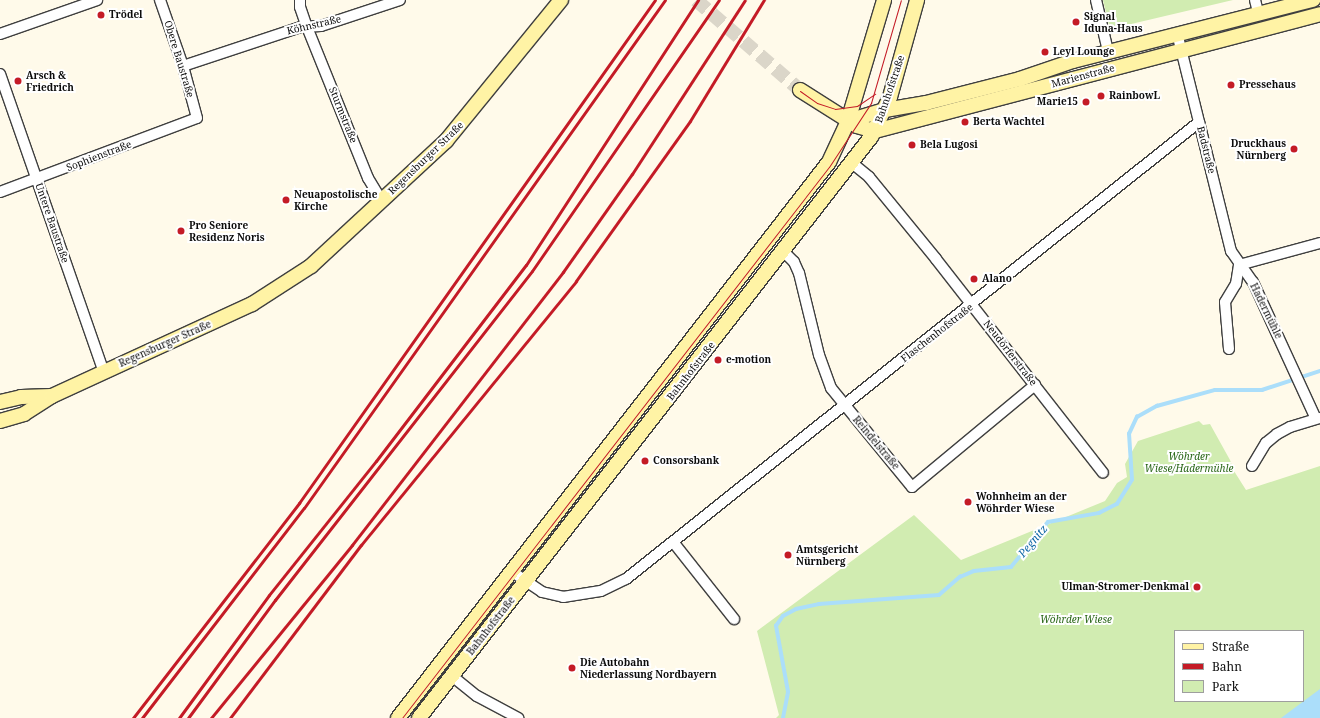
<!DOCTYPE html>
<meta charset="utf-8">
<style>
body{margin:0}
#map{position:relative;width:1320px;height:718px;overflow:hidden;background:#fffaea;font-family:"Noto Serif",serif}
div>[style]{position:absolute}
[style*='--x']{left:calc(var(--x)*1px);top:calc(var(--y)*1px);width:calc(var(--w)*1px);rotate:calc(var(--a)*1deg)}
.green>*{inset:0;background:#d1ecb1}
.water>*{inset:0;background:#abdefa}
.stream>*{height:3.5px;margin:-1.75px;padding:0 1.75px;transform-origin:1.75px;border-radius:1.75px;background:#abdefa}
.secondary-tunnel>*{height:14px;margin-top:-7px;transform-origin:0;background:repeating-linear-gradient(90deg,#dbd6c9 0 14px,transparent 0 21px)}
.roads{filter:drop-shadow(1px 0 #3f3f3f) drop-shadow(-1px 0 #3f3f3f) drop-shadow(0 1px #3f3f3f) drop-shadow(0 -1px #3f3f3f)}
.street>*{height:10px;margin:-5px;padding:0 5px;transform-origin:5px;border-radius:5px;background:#fff}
.secondary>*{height:14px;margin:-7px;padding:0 7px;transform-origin:7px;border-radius:7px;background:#fff3a5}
.tram>*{height:1px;margin:-0.5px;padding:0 0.5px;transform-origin:0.5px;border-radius:0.5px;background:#c41b26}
.rail>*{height:3px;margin:-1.5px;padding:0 1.5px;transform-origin:1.5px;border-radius:1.5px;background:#c41b26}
.dots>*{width:11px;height:11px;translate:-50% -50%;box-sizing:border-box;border:2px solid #fff;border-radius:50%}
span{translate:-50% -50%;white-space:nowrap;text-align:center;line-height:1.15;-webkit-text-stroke:4px #fff;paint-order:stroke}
.poi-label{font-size:10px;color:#0c0c0c;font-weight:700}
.left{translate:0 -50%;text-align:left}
.right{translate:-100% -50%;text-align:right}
.street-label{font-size:10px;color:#0c0c0c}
.park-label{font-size:10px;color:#2a6718;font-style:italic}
.water-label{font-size:11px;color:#0d66a5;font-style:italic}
.legend{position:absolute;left:1174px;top:630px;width:130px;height:72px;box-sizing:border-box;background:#fff;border:1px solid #9e9e9e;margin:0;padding:5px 7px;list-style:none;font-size:12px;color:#0c0c0c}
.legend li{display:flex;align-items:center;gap:8px;height:20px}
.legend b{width:20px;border:1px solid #9e9e9e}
</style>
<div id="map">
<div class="green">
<div style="clip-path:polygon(1103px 0,1233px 0,1110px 29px)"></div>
<div style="clip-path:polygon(evenodd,1199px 421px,1203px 425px,1210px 424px,1230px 460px,1234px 471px,1246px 490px,1320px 466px,1320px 718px,776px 718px,779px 715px,757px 631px,914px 515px,961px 560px,1105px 501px,1117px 483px,1127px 477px,1125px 464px,1138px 441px,1199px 421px,1175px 631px,1303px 631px,1303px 701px,1175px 701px,1175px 631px)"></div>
</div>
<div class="water">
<div style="clip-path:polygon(1320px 689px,1320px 718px,1281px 718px)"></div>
</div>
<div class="stream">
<div style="--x:783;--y:718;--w:26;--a:-79"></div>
<div style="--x:788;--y:692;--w:67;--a:-100.3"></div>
<div style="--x:776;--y:626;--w:12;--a:-55"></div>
<div style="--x:783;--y:616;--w:15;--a:-28"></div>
<div style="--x:796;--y:609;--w:24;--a:-12"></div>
<div style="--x:819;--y:604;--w:120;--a:-4.3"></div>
<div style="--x:939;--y:595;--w:28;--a:-41"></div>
<div style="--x:960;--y:577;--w:15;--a:-23"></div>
<div style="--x:974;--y:571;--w:37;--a:-6"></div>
<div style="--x:1011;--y:567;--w:58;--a:-50.6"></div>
<div style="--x:1048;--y:522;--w:52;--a:-10"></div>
<div style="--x:1099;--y:513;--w:20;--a:-27"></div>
<div style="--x:1117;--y:504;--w:28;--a:-58"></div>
<div style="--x:1132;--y:480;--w:46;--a:-93.7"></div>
<div style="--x:1129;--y:434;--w:19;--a:-65"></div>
<div style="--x:1137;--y:417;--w:23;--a:-29"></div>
<div style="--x:1157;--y:406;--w:60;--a:-15.4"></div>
<div style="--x:1215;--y:390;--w:47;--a:0"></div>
<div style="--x:1262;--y:390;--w:61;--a:-18.1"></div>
</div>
<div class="secondary-tunnel">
<div style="--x:696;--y:0;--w:138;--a:40.9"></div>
</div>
<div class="roads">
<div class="street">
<div style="--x:300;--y:0;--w:7;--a:90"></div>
<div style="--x:300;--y:7;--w:21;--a:71"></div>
<div style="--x:307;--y:27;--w:163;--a:68"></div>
<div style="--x:368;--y:178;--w:27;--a:59"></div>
<div style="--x:1096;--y:0;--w:52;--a:76.8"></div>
<div style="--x:1255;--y:0;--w:12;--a:76"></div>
<div style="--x:1177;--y:33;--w:225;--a:76.1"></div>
<div style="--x:1231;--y:251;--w:38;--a:55"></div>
<div style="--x:1253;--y:282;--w:149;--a:65.3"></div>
<div style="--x:0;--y:34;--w:103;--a:-19.3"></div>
<div style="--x:183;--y:66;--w:124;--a:-18.3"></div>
<div style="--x:301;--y:27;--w:20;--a:-3"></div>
<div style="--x:321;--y:26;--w:83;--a:-18.2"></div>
<div style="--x:0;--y:74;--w:316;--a:70.8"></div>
<div style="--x:852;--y:163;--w:22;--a:39"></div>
<div style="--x:869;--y:177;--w:106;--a:50.7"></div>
<div style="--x:936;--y:259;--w:271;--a:52"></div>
<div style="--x:0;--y:192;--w:210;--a:-20.6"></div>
<div style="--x:197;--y:118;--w:54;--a:-105.1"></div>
<div style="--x:183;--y:66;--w:70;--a:-109.2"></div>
<div style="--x:784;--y:252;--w:14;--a:45"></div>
<div style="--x:794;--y:262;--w:12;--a:66"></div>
<div style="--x:799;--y:273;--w:84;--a:76.3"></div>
<div style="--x:819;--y:355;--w:35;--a:70"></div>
<div style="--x:831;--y:388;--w:128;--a:50.7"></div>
<div style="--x:912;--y:487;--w:160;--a:-39.7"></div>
<div style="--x:1239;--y:265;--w:84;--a:-15.2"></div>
<div style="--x:1229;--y:349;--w:47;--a:-94.9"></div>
<div style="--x:1225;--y:302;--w:21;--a:-59"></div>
<div style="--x:1236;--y:284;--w:19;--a:-81"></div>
<div style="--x:1252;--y:466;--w:27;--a:-59"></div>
<div style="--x:1266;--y:443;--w:14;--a:-39"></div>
<div style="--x:1277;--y:434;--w:15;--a:-28"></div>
<div style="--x:1290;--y:427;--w:31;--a:-17"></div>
<div style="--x:674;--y:543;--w:97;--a:51.7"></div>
<div style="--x:511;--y:571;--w:37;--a:34"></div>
<div style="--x:542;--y:592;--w:22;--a:13"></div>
<div style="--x:563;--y:597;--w:38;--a:-9"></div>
<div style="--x:601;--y:591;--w:28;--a:-26"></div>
<div style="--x:626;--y:579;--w:733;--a:-38.57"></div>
<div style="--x:452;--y:676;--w:32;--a:39"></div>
<div style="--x:477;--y:696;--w:47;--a:28.2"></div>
</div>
<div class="secondary">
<div style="--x:800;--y:90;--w:67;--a:32.3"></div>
<div style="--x:857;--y:126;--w:19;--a:16"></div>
<div style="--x:875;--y:131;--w:460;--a:-14.7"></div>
<div style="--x:848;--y:121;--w:39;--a:-17"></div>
<div style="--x:885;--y:110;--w:42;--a:-9.7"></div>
<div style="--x:926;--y:103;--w:97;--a:-14.3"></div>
<div style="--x:1020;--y:79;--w:56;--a:-18.8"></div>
<div style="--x:1073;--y:61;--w:248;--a:-14.3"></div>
<div style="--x:0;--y:402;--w:22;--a:-13"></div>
<div style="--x:21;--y:397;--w:31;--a:-2"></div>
<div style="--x:0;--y:421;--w:25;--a:-16"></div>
<div style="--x:24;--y:414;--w:33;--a:-33"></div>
<div style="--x:52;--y:396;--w:220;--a:-24.7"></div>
<div style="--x:252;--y:304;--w:70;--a:-32.8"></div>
<div style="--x:311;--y:266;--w:184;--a:-42.8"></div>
<div style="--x:446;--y:141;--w:182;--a:-50.8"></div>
<div style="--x:398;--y:718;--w:703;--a:-52.22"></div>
<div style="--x:829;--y:162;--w:45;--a:-65.1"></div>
<div style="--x:848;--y:121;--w:126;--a:-73.4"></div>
<div style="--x:419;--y:718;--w:736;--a:-52.12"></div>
<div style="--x:871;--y:137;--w:44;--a:-64.6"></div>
<div style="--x:890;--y:97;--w:101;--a:-74.4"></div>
</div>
</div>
<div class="tram">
<div style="--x:800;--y:91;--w:21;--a:35"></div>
<div style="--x:817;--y:103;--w:19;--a:18"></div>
<div style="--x:835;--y:109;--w:22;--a:-8"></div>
<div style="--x:857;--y:106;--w:22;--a:-34"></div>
<div style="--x:402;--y:718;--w:697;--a:-52.23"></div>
<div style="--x:829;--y:167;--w:77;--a:-56.7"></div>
<div style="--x:871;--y:103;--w:107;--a:-73.8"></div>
</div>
<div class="rail">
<div style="--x:133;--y:718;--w:272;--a:-52.3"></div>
<div style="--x:299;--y:503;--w:616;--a:-54.71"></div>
<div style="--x:142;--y:718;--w:265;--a:-52.4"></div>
<div style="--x:304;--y:508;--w:623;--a:-54.6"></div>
<div style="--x:179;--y:718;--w:152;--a:-53.8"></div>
<div style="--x:269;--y:595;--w:171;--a:-51.4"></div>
<div style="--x:376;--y:461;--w:247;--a:-52.6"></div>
<div style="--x:526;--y:265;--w:316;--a:-57"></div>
<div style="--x:188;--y:718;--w:147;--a:-53.6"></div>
<div style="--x:275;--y:600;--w:417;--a:-52"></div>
<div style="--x:532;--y:271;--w:329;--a:-55.4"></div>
<div style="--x:211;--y:718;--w:223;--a:-50.8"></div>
<div style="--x:352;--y:545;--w:345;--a:-52.3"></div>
<div style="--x:563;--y:272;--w:120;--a:-54.9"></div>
<div style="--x:632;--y:174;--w:207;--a:-57"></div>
<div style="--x:230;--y:718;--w:217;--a:-52.9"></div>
<div style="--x:361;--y:545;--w:340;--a:-50.8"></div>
<div style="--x:576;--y:281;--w:196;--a:-54.5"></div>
<div style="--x:690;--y:121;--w:142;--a:-58.6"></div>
</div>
<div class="dots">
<div style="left:101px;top:15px;background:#c41b26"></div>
<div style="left:1076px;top:22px;background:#c41b26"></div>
<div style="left:1045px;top:52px;background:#c41b26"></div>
<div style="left:18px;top:81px;background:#c41b26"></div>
<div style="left:1231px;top:85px;background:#c41b26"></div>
<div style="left:1101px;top:96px;background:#c41b26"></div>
<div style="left:1086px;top:102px;background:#c41b26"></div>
<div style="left:965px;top:122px;background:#c41b26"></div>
<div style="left:912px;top:145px;background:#c41b26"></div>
<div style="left:1294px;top:149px;background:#c41b26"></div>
<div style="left:286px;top:200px;background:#c41b26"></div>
<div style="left:181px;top:231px;background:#c41b26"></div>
<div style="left:974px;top:279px;background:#c41b26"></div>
<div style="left:718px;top:360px;background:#c41b26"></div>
<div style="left:645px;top:461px;background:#c41b26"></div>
<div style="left:968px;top:502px;background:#c41b26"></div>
<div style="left:788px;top:555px;background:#c41b26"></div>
<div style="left:1197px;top:587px;background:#c41b26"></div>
<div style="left:572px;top:668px;background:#c41b26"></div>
</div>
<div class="poi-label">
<span class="left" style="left:109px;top:15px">Trödel</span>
<span class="left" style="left:1084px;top:22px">Signal<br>Iduna-Haus</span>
<span class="left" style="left:1053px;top:52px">Leyl Lounge</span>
<span class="left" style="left:26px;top:81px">Arsch &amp;<br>Friedrich</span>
<span class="left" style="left:1239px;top:85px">Pressehaus</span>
<span class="left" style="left:1109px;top:96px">RainbowL</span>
<span class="right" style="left:1078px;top:102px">Marie15</span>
<span class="left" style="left:973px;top:122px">Berta Wachtel</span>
<span class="right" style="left:1286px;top:149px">Druckhaus<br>Nürnberg</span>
<span class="left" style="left:920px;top:145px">Bela Lugosi</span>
<span class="left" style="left:294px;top:200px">Neuapostolische<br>Kirche</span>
<span class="left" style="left:189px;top:231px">Pro Seniore<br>Residenz Noris</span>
<span class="left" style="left:982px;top:279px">Alano</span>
<span class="left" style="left:726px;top:360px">e-motion</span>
<span class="left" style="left:653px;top:461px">Consorsbank</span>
<span class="left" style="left:976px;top:502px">Wohnheim an der<br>Wöhrder Wiese</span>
<span class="left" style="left:796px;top:555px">Amtsgericht<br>Nürnberg</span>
<span class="right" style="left:1189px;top:587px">Ulman-Stromer-Denkmal</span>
<span class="left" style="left:580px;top:668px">Die Autobahn<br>Niederlassung Nordbayern</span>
</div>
<div class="street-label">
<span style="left:314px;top:25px;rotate:-13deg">Köhnstraße</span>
<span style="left:179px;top:59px;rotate:73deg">Obere Baustraße</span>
<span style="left:1083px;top:76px;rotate:-15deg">Marienstraße</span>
<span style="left:890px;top:89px;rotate:-71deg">Bahnhofstraße</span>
<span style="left:343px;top:115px;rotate:68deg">Sturmstraße</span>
<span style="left:1206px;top:150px;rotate:76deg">Badstraße</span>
<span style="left:99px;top:156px;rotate:-21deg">Sophienstraße</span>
<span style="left:426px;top:158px;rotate:-44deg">Regensburger Straße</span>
<span style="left:52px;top:223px;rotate:71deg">Untere Baustraße</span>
<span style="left:1266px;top:311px;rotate:64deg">Hadermühle</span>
<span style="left:937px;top:333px;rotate:-38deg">Flaschenhofstraße</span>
<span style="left:165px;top:344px;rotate:-24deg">Regensburger Straße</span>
<span style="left:1010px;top:353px;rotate:52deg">Neudörferstraße</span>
<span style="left:691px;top:371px;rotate:-52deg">Bahnhofstraße</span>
<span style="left:876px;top:443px;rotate:50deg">Reindelstraße</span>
<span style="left:491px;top:626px;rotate:-52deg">Bahnhofstraße</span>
</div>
<div class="park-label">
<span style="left:1189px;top:462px">Wöhrder<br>Wiese/Hadermühle</span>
<span style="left:1076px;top:620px">Wöhrder Wiese</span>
</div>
<div class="water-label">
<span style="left:1033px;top:541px;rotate:-50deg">Pegnitz</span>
</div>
<ul class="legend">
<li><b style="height:5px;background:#fff3a5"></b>Straße</li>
<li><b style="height:5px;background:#c41b26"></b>Bahn</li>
<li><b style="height:11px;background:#d1ecb1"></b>Park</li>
</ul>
</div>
